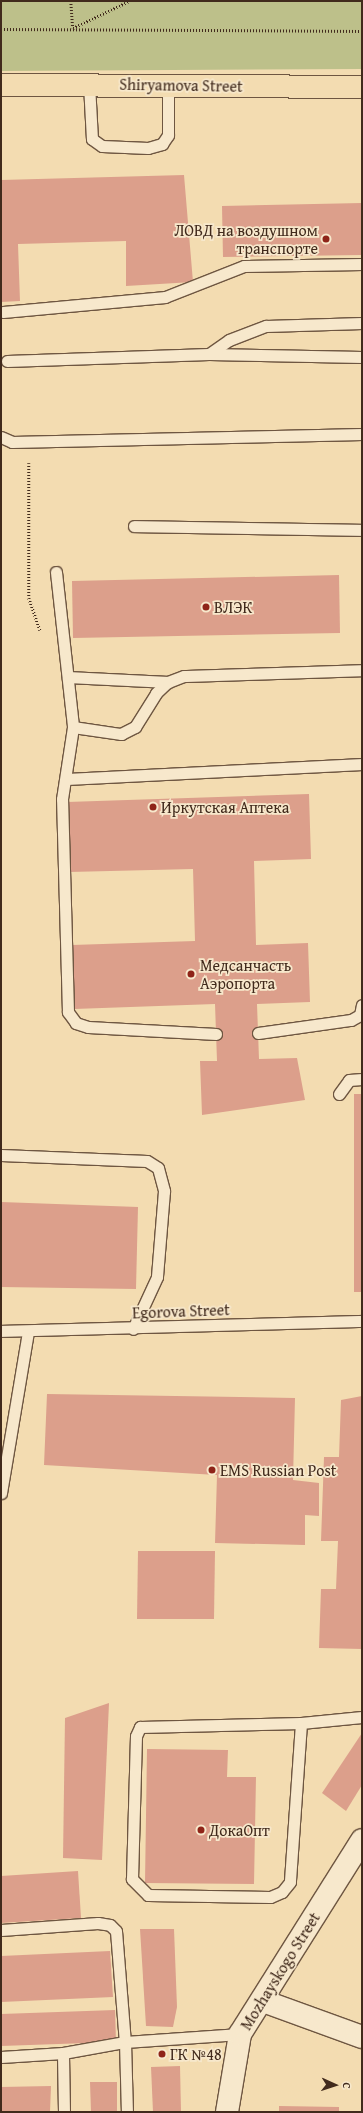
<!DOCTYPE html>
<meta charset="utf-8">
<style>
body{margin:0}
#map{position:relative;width:363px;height:2113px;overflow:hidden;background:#f3dcb1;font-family:"Gentium Book Plus",serif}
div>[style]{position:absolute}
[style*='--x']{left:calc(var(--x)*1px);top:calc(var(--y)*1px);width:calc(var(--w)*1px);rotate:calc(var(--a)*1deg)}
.green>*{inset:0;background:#bdc08a}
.building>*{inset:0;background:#dc9f8b}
.path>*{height:2.5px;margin-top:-1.25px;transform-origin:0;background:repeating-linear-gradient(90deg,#412a1c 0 1px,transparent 0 3px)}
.roads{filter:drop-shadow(1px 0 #6e5641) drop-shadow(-1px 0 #6e5641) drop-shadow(0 1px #6e5641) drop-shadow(0 -1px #6e5641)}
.service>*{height:11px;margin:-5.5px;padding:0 5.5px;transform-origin:5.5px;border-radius:5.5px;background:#f7e8cc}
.minor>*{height:22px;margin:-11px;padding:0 11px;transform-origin:11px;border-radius:11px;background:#f7e8cc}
.tertiary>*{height:22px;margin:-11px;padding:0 11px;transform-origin:11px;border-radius:11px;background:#f7e8cc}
.primary>*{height:22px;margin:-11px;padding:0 11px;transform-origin:11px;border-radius:11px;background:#f3dcb1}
.dots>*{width:11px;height:11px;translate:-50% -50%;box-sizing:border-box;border:2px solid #f7e8cc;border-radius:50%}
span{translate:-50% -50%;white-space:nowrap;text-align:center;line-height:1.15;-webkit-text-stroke:3.5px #f7e8cc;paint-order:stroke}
.street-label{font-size:16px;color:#412a1c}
.poi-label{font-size:16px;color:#412a1c}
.right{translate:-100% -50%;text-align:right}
.left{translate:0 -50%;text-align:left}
.frame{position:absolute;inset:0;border:2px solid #412a1c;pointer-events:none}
.north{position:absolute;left:315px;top:2065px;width:40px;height:40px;-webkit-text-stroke:3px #f7e8cc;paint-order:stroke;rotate:93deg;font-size:11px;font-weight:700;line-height:16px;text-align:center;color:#412a1c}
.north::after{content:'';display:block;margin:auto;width:14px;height:18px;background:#412a1c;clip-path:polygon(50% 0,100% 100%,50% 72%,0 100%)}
</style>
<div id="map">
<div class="green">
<div style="clip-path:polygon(1px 1px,362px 1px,362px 69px,1px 71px)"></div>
</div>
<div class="building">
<div style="clip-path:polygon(184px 175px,193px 282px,126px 286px,126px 241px,18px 244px,20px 301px,1px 302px,1px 180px)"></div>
<div style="clip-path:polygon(362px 203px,362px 255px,223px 257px,222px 206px)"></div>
<div style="clip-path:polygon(339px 575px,340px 633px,73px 638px,72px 581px)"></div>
<div style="clip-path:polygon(309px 794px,311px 859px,254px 861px,256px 945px,308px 943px,310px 1002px,257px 1004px,259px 1059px,297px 1058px,305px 1100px,202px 1115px,200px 1061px,217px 1061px,215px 1004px,74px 1009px,72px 945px,195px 941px,193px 869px,69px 872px,67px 802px)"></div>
<div style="clip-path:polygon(354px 1094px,362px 1094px,362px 1292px,354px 1292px)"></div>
<div style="clip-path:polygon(1px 1202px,138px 1207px,136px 1289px,1px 1287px)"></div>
<div style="clip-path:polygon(47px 1394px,295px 1398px,293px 1480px,319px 1483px,319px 1516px,305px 1515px,305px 1545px,215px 1543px,217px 1475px,44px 1465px)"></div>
<div style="clip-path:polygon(362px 1396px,362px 1649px,319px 1648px,321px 1589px,336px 1589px,338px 1541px,321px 1541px,324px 1457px,339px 1457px,341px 1400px)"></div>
<div style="clip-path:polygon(138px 1551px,215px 1551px,214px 1619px,137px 1619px)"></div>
<div style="clip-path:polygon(109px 1703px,102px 1860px,63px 1858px,65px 1718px)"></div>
<div style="clip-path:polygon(362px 1733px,362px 1785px,346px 1811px,322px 1793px)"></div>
<div style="clip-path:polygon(147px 1749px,228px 1750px,227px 1777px,256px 1777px,254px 1884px,145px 1883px)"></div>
<div style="clip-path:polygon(78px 1871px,81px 1918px,1px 1923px,1px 1876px)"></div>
<div style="clip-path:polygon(140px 1929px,174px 1929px,177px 2007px,173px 2027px,146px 2026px)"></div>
<div style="clip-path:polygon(110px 1951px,113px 1997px,1px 2002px,1px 1956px)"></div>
<div style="clip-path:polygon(115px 2010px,116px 2042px,1px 2046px,1px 2014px)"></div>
<div style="clip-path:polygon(180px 2066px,181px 2112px,153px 2112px,151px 2067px)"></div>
<div style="clip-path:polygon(90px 2082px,117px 2082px,117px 2112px,91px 2112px)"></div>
<div style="clip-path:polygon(51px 2086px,50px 2112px,1px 2112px,1px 2087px)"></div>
<div style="clip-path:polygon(279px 2106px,339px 2107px,339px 2112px,279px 2112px)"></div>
</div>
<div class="path">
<div style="--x:71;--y:1;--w:27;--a:86"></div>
<div style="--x:73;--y:28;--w:62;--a:-25.7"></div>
<div style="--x:1;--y:29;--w:361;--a:0.3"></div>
<div style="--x:29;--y:463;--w:135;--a:90"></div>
<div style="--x:29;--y:598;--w:34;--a:71"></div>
</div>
<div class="roads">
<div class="service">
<div style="--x:89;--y:84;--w:55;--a:86.9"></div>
<div style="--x:92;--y:139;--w:12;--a:35"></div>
<div style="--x:102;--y:146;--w:46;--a:2.5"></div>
<div style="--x:148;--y:148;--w:15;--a:-16"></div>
<div style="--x:162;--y:144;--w:11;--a:-56"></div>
<div style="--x:168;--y:135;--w:49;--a:-90"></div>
<div style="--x:3;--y:312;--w:163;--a:-5.3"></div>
<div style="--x:165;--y:297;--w:85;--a:-21.4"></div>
<div style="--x:244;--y:266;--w:118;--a:-1"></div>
<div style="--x:209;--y:354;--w:153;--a:1.1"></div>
<div style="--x:7;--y:361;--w:202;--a:-2"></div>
<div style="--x:209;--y:354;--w:24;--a:-35"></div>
<div style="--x:229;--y:340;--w:40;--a:-21"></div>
<div style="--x:266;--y:326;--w:96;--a:-1.8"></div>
<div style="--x:1;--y:437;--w:12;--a:24"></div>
<div style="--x:12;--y:442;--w:350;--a:-1.3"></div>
<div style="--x:134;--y:526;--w:228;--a:1"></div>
<div style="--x:56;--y:572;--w:156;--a:83.7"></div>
<div style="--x:68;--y:677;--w:100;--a:2.9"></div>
<div style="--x:67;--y:779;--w:295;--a:-2.9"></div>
<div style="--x:258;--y:1033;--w:94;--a:-8"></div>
<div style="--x:351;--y:1020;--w:10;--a:-29"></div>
<div style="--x:360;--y:1015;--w:10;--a:-79"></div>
<div style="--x:216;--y:1034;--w:128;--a:-176.9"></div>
<div style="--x:88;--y:1027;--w:13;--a:-162"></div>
<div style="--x:76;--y:1023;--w:14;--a:-126"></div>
<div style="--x:68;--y:1012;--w:213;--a:-91.6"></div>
<div style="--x:62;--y:799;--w:73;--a:-81.3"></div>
<div style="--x:73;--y:727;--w:49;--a:8.3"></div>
<div style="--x:121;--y:734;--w:16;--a:-27"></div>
<div style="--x:135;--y:727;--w:40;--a:-58"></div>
<div style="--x:156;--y:693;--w:16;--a:-43"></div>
<div style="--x:168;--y:682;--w:17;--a:-21"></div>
<div style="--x:184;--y:676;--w:178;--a:-1.9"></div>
<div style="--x:339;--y:1094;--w:17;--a:-54"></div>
<div style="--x:349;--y:1080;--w:13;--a:-4"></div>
<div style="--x:1;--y:1155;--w:146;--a:2.4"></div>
<div style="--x:147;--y:1161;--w:13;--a:32"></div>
<div style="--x:158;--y:1168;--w:24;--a:75"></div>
<div style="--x:164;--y:1191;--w:86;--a:94.7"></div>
<div style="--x:157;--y:1277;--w:57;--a:114.8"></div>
<div style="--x:1;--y:1331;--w:361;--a:-1.6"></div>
<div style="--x:1;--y:1493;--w:164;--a:-80.5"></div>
<div style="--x:301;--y:1723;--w:159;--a:94"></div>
<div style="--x:290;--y:1882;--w:13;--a:129"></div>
<div style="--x:282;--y:1892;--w:13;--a:157"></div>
<div style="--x:270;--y:1897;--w:122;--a:-179.1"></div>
<div style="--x:148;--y:1895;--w:23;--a:-135"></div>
<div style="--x:132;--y:1879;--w:143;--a:-88.4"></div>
<div style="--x:136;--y:1736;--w:10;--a:-66"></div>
<div style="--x:140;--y:1727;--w:161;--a:-1.4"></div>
<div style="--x:301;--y:1723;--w:61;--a:-5.6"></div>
<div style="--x:1;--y:1930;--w:97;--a:-4.1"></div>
<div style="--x:98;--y:1923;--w:12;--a:9"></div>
<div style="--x:110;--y:1925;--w:8;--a:45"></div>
<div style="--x:116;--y:1931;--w:111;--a:85.4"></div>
<div style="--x:125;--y:2042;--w:70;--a:88.4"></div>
<div style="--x:1;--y:2057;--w:62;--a:-3.7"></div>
<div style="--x:64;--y:2112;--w:59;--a:-91"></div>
<div style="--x:63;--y:2053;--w:63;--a:-10.1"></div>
<div style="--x:125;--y:2042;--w:115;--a:-4"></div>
</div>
<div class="minor">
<div style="--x:263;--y:2001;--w:105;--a:20"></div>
</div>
<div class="tertiary">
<div style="--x:227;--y:2112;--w:79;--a:-80.5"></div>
<div style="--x:240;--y:2034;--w:229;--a:-57.8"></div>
</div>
<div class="primary">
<div style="--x:1;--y:85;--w:361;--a:0.3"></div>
</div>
</div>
<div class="dots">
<div style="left:326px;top:239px;background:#8f2418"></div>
<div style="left:206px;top:607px;background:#8f2418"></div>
<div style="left:153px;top:807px;background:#8f2418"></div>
<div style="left:191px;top:974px;background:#8f2418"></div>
<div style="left:212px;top:1470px;background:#8f2418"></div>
<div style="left:201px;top:1830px;background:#8f2418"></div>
<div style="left:162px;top:2054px;background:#8f2418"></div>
</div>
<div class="street-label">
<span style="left:181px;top:85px;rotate:1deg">Shiryamova Street</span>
<span style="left:181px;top:1311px;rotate:-2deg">Egorova Street</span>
<span style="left:280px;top:1971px;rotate:-58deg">Mozhayskogo Street</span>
</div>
<div class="poi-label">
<span class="right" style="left:318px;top:239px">ЛОВД на воздушном<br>транспорте</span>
<span class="left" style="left:214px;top:607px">ВЛЭК</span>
<span class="left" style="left:161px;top:807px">Иркутская Аптека</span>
<span class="left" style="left:200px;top:974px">Медсанчасть<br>Аэропорта</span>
<span class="left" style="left:220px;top:1470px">EMS Russian Рost</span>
<span class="left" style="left:209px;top:1830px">ДокаОпт</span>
<span class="left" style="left:170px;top:2054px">ГК №48</span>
</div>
<div class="frame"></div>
<div class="north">С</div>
</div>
